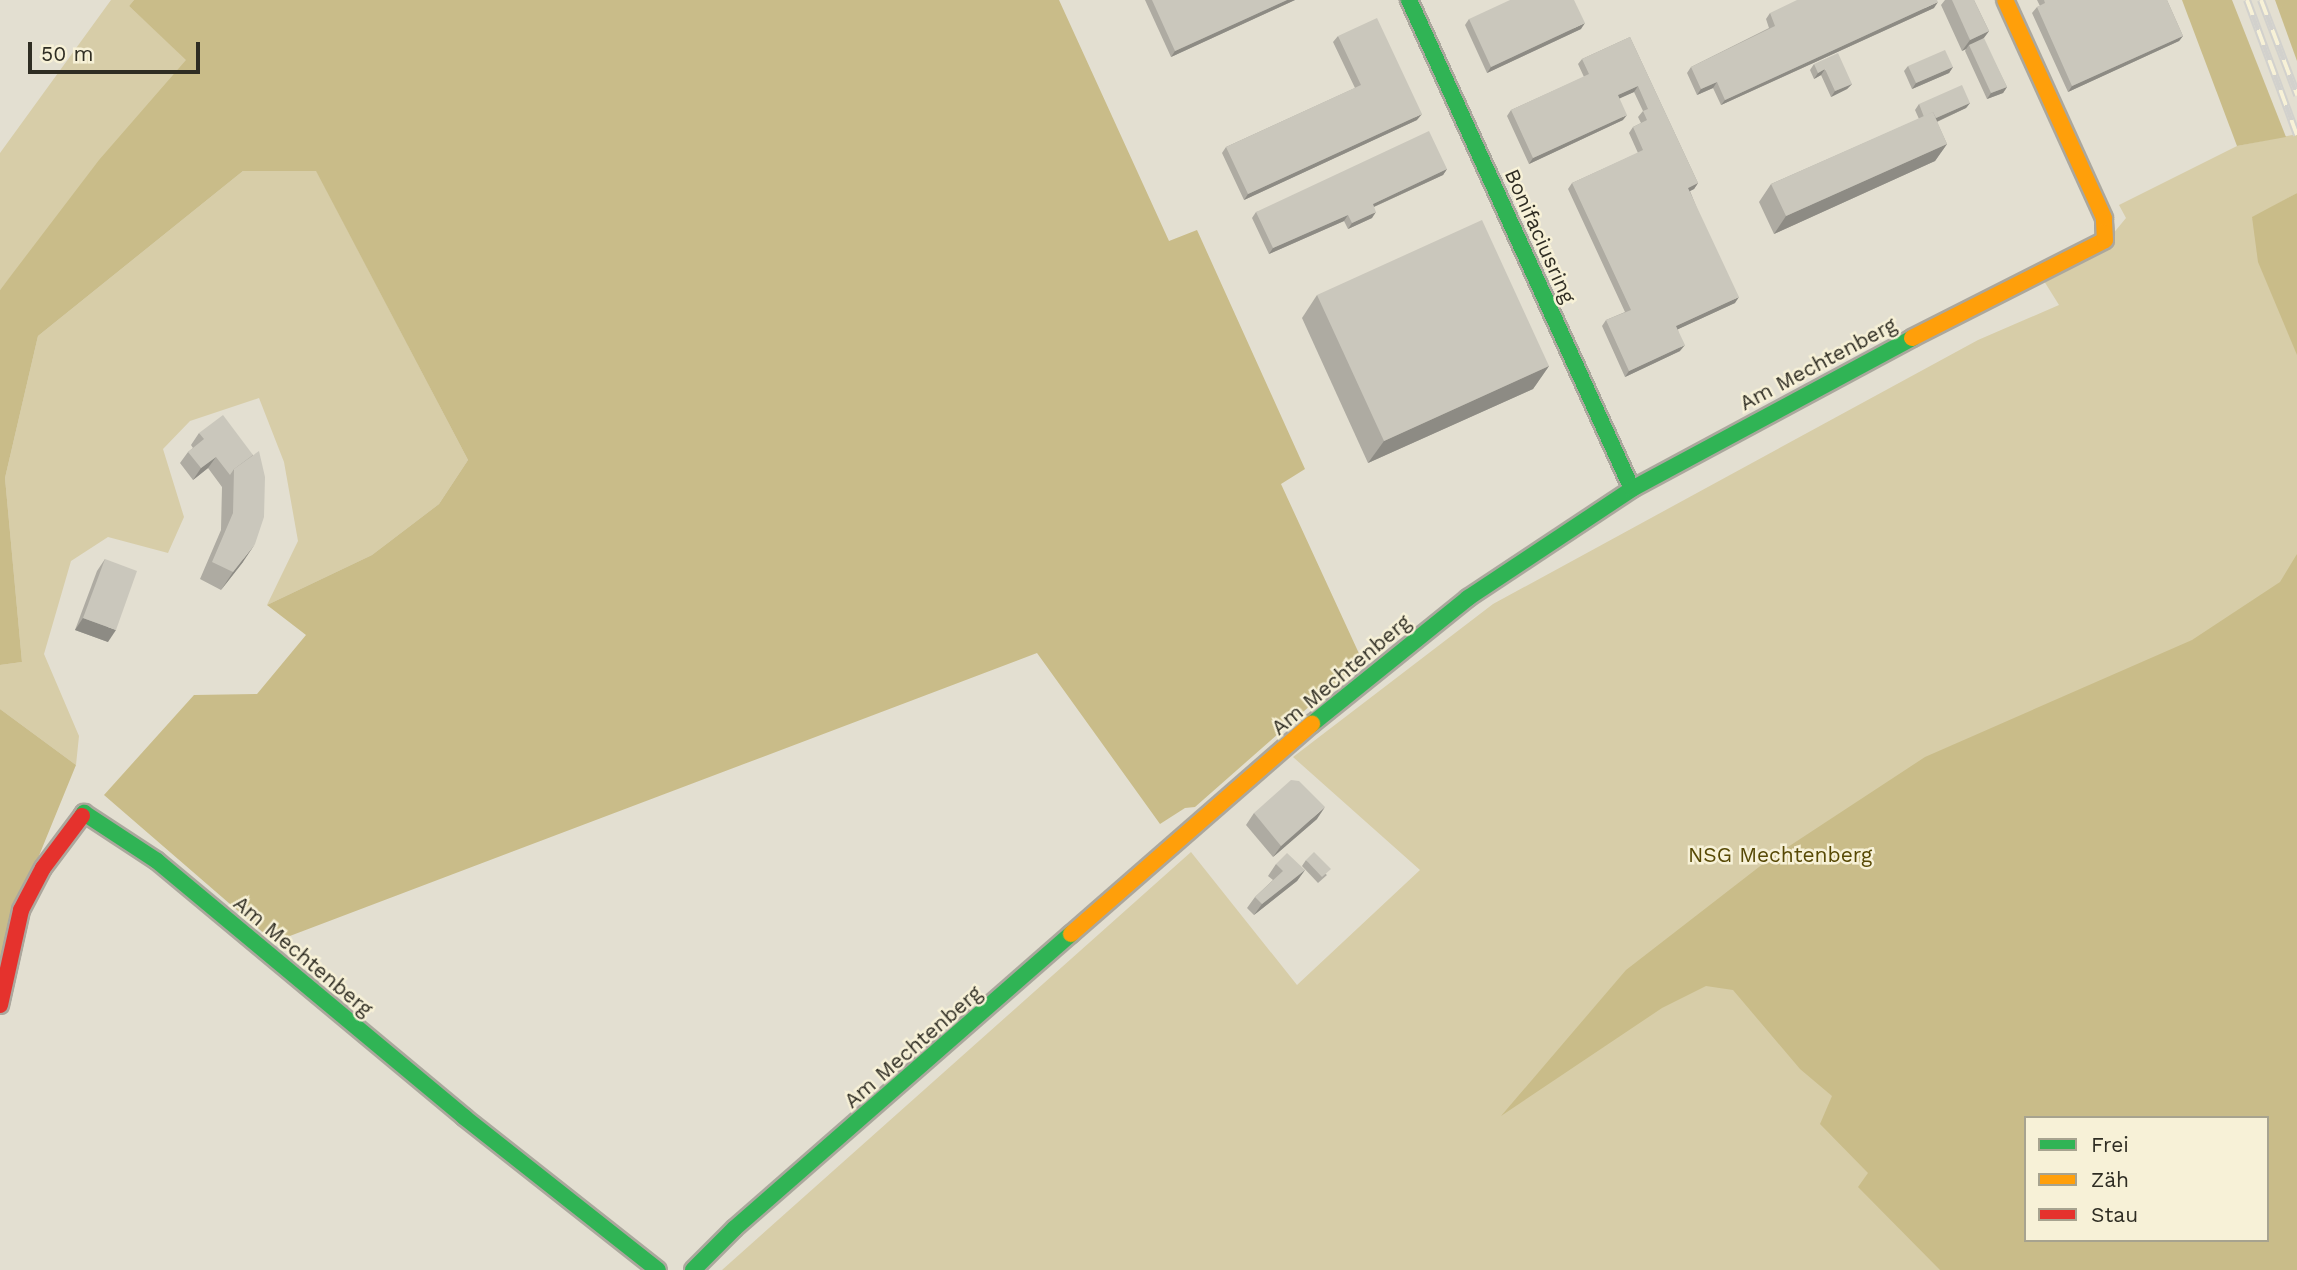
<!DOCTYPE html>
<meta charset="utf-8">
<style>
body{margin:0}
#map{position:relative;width:2297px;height:1270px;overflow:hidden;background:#e3dfd1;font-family:"Work Sans",sans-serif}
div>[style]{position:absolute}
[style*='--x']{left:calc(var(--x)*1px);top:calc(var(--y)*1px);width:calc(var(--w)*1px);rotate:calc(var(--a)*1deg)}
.green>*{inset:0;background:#d7cda8}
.forest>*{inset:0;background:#c9bc89}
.roads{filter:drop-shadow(2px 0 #aba79d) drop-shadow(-2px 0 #aba79d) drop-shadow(0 2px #aba79d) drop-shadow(0 -2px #aba79d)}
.fast>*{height:16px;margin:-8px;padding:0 8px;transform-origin:8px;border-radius:8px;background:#30b455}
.slow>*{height:16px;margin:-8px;padding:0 8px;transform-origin:8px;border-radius:8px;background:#ff9f0a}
.jam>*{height:16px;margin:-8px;padding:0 8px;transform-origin:8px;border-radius:8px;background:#e5322d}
.rail>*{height:8px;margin-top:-4px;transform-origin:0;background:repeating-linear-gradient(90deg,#f7f1d7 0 16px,#d2d1cd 0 32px);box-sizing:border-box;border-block:2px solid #d2d1cd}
.wall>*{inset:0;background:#aeaba2}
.shaded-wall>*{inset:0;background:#8d8b84}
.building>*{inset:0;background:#cac7bc}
span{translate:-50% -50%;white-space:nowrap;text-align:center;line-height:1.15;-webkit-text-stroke:5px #f7f1d7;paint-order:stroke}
.street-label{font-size:21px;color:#2f2d23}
.park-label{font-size:21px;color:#574905}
.legend{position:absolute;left:2024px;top:1116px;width:245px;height:126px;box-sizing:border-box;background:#f7f1d7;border:2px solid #a7a38f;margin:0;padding:9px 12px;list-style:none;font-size:21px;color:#2f2d23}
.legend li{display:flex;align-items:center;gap:14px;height:35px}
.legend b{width:35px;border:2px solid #a7a38f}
.scale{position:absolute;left:28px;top:42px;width:172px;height:32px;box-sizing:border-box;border:4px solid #2f2d23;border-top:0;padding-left:9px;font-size:21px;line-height:24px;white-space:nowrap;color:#2f2d23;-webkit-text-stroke:5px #f7f1d7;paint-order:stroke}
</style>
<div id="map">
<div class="green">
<div style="clip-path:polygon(111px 0,134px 0,129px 6px,187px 60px,0 290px,0 153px)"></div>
<div style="clip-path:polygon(evenodd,2297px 134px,2297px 193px,2252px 218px,2297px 268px,2297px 1270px,722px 1270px,1191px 852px,1297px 985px,1420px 870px,1293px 757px,1493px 604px,1978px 340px,2059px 305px,2039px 273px,2107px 241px,2126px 218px,2119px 205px,2237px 146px,2297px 134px,2026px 1118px,2267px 1118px,2267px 1240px,2026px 1240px,2026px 1118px)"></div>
<div style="clip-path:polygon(316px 170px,468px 460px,439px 504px,372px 555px,267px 605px,298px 541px,284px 462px,259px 398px,190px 421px,163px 449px,184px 517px,168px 553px,108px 537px,71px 561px,44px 654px,79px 736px,76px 765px,0 709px,0 665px,22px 662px,5px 478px,38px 336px,243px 171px)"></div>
</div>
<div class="forest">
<div style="clip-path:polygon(134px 0,1059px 0,1169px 241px,1197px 230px,1305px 469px,1281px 484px,1362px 660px,1195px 807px,1185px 808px,1160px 824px,1037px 653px,274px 942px,104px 795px,194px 695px,257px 694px,306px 635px,267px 605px,372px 555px,439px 504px,468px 460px,316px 171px,243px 171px,38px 336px,5px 478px,22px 662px,0 665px,0 290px,99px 160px,186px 60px,129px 6px)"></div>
<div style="clip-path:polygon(2182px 0,2232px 0,2286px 137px,2237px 146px)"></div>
<div style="clip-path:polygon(2275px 0,2297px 0,2297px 61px)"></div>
<div style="clip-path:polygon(2297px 193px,2297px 355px,2258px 262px,2252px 217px)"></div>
<div style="clip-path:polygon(evenodd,2297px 554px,2297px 1270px,1940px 1270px,1858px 1187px,1868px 1173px,1820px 1124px,1832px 1096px,1800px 1069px,1733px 990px,1706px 986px,1662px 1008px,1501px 1116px,1626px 970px,1768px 860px,1925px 757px,2192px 640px,2280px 582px,2297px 554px,2026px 1118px,2267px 1118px,2267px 1240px,2026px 1240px,2026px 1118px)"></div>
<div style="clip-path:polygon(0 709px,76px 765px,25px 890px,0 976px)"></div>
</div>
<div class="roads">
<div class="fast">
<div style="--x:1409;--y:0;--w:537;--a:65.49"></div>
<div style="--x:1312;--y:724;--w:201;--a:-38.9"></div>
<div style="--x:1468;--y:598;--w:197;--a:-33.6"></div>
<div style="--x:1632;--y:489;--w:318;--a:-28.3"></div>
<div style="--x:82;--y:816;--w:4;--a:-56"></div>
<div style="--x:84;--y:813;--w:87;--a:33.3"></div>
<div style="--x:157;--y:861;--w:400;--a:39.8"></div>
<div style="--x:464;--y:1117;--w:247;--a:38.3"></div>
<div style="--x:693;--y:1270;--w:59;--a:-45"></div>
<div style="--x:735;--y:1228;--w:446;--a:-41.2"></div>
</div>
<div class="slow">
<div style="--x:1912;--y:338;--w:216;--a:-26.9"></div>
<div style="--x:2105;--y:240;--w:22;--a:-93"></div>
<div style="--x:2104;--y:218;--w:239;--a:-114.4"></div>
<div style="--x:1071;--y:934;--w:320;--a:-41.1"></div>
</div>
<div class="jam">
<div style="--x:0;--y:1005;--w:97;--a:-77.5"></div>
<div style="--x:21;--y:910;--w:47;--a:-62.4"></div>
<div style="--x:43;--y:868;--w:65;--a:-53.1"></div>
</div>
</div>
<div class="rail">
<div style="--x:2247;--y:0;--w:144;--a:69.7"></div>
<div style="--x:2261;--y:0;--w:102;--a:69.2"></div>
</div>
<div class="wall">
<div style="clip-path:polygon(1145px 0,1295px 0,1171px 57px)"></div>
<div style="clip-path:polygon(1945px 0,1974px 0,1989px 31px,1983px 39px,2007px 87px,2003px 93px,1987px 99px,1965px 51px,1966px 49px,1962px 51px,1941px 5px)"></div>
<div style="clip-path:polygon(2037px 0,2167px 0,2183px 36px,2179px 41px,2068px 92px,2032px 13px,2037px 7px,2040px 6px)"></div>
<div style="clip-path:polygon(1934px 8px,1721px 105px,1713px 88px,1697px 95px,1687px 73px,1691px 67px,1769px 28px,1766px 19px,1770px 13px)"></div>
<div style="clip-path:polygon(1469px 19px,1581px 29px,1487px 73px,1465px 25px)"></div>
<div style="clip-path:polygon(1338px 36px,1417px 120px,1244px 200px,1222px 153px,1226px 147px,1355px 88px,1333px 42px)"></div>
<div style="clip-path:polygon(1630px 37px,1698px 183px,1694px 189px,1690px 191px,1735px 303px,1678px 329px,1680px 351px,1625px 377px,1602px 326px,1606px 320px,1625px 312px,1568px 189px,1572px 183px,1638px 153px,1629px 133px,1633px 127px,1641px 123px,1638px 117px,1643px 111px,1634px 92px,1619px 98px,1623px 120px,1529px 164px,1507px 116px,1511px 110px,1584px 77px,1578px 64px,1582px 59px)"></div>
<div style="clip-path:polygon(1814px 64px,1852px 84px,1847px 89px,1831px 97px,1821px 75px,1814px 79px,1810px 70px)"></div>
<div style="clip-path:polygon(1908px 66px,1953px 67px,1949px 73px,1912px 89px,1904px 71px)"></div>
<div style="clip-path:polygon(1970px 103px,1966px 108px,1937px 122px,1947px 144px,1935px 161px,1774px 234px,1759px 202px,1771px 184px,1919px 119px,1915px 110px,1919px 104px)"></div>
<div style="clip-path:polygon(1447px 169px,1443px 175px,1374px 207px,1372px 218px,1348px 229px,1344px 221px,1269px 254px,1252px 218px,1256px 212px)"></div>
<div style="clip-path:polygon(1317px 295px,1549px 366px,1533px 389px,1368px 463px,1302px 318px)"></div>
<div style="clip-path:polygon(199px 433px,253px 455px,243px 562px,221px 590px,200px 579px,221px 530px,222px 487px,208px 468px,193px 480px,180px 463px,188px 452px,193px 448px,191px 445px)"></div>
<div style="clip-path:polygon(105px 559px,108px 642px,75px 630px,97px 571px)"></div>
<div style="clip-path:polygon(1254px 813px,1317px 819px,1273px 857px,1246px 825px)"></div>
<div style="clip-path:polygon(1306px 860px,1327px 875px,1318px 883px,1302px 866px)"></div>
<div style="clip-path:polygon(1276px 864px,1305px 870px,1297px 881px,1254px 915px,1247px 908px,1255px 897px,1273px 880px,1268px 876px)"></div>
</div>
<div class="shaded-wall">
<div style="clip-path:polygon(1287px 0,1295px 0,1171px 57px,1175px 51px)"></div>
<div style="clip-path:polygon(1938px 2px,1934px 8px,1721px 105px,1725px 100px)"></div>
<div style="clip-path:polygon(1585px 23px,1581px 29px,1487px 73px,1491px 67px)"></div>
<div style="clip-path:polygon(1989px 31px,1980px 43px,1969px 45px,1966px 49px,1962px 51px,1970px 40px)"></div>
<div style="clip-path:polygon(2183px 36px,2179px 41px,2068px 92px,2072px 86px)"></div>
<div style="clip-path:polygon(1953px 67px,1949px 73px,1912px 89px,1916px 83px)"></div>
<div style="clip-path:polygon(1825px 69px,1821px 75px,1814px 79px,1818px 73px)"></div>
<div style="clip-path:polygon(1717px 82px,1713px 88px,1697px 95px,1701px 89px)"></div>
<div style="clip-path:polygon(1852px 84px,1847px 89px,1831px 97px,1835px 91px)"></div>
<div style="clip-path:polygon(1638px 86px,1634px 92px,1614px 101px,1618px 95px)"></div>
<div style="clip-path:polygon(2007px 87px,2003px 93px,1987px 99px,1991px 93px)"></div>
<div style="clip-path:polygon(1970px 103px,1966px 108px,1923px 128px,1927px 122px)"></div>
<div style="clip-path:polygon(1422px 114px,1417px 120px,1244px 200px,1248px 194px)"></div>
<div style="clip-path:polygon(1627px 115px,1623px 120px,1529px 164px,1533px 158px)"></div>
<div style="clip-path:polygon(1947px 144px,1935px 161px,1774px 234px,1786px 216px)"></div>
<div style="clip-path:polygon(1447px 169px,1443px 175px,1369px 209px,1373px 204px)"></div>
<div style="clip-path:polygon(1698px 183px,1694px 189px,1684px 194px,1688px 188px)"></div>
<div style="clip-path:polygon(1376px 212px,1372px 218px,1348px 229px,1352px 223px)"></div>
<div style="clip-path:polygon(1348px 215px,1344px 221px,1269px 254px,1273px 248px)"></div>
<div style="clip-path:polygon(1739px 297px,1735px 303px,1672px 332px,1676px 326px)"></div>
<div style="clip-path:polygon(1685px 345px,1680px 351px,1625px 377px,1629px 371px)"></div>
<div style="clip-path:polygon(1549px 366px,1533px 389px,1368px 463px,1384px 441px)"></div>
<div style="clip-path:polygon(216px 457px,208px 468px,193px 480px,201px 468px)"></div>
<div style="clip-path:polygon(255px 544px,243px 562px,221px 590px,233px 572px)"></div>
<div style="clip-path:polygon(83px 618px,116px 630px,108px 642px,75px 630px)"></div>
<div style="clip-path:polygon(1325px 807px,1317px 819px,1273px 857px,1281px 846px)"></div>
<div style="clip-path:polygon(1305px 870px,1297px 881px,1254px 915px,1262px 904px)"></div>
</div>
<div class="building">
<div style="clip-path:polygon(1152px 0,1287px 0,1175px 51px)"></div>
<div style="clip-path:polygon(1510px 0,1574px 0,1585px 23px,1491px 67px,1469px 19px)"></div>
<div style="clip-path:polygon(1797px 0,1937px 0,1938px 2px,1725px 100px,1717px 82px,1701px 89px,1691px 67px,1775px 26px,1770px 13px)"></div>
<div style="clip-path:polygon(1952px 0,1974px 0,1989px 31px,1970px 40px)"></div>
<div style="clip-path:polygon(2044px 0,2167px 0,2183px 36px,2072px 86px,2037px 7px,2045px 3px)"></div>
<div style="clip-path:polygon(1377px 18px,1422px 114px,1248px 194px,1226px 147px,1361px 85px,1338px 36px)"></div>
<div style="clip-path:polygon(1630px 37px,1698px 183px,1688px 188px,1739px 297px,1676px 326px,1685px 345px,1629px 371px,1606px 320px,1631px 310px,1572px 183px,1643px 150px,1633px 127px,1647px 120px,1643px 111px,1648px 109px,1638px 86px,1618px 95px,1627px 115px,1533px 158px,1511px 110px,1589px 74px,1582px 59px)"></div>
<div style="clip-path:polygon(1984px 38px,2007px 87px,1991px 93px,1969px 45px)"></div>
<div style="clip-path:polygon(1945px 50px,1953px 67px,1916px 83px,1908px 66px)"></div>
<div style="clip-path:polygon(1838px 53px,1852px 84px,1835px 91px,1825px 69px,1818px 73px,1814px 64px)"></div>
<div style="clip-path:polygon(1962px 85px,1970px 103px,1936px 118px,1933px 112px,1924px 117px,1919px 104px)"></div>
<div style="clip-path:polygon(1933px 112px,1947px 144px,1786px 216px,1771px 184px)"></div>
<div style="clip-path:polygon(1429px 131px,1447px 169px,1373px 204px,1376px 212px,1352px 223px,1348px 215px,1273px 248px,1256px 212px)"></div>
<div style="clip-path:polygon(1482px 220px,1549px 366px,1384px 441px,1317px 295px)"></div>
<div style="clip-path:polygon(223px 415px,253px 455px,234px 469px,230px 475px,216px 457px,201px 468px,188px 452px,204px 439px,199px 433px)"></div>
<div style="clip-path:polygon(259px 451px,265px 477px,264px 517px,255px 544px,233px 572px,212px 562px,233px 513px,234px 469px)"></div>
<div style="clip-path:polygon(105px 559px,137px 571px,116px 630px,83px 618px)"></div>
<div style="clip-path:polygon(1291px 780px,1299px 781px,1325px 807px,1281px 846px,1254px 813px)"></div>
<div style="clip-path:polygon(1314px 852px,1331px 869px,1322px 877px,1306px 860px)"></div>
<div style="clip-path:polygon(1287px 853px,1305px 870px,1262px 904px,1255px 897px,1283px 871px,1276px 864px)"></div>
</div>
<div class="street-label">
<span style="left:1540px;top:236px;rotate:66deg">Bonifaciusring</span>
<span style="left:1818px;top:364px;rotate:-28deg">Am Mechtenberg</span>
<span style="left:1341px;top:675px;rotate:-40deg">Am Mechtenberg</span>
<span style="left:303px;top:956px;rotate:40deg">Am Mechtenberg</span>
<span style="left:913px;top:1047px;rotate:-41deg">Am Mechtenberg</span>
</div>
<div class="park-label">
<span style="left:1780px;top:855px">NSG Mechtenberg</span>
</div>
<ul class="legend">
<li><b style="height:9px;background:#30b455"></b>Frei</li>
<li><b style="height:9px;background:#ff9f0a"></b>Zäh</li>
<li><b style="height:9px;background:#e5322d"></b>Stau</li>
</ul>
<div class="scale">50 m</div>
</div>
